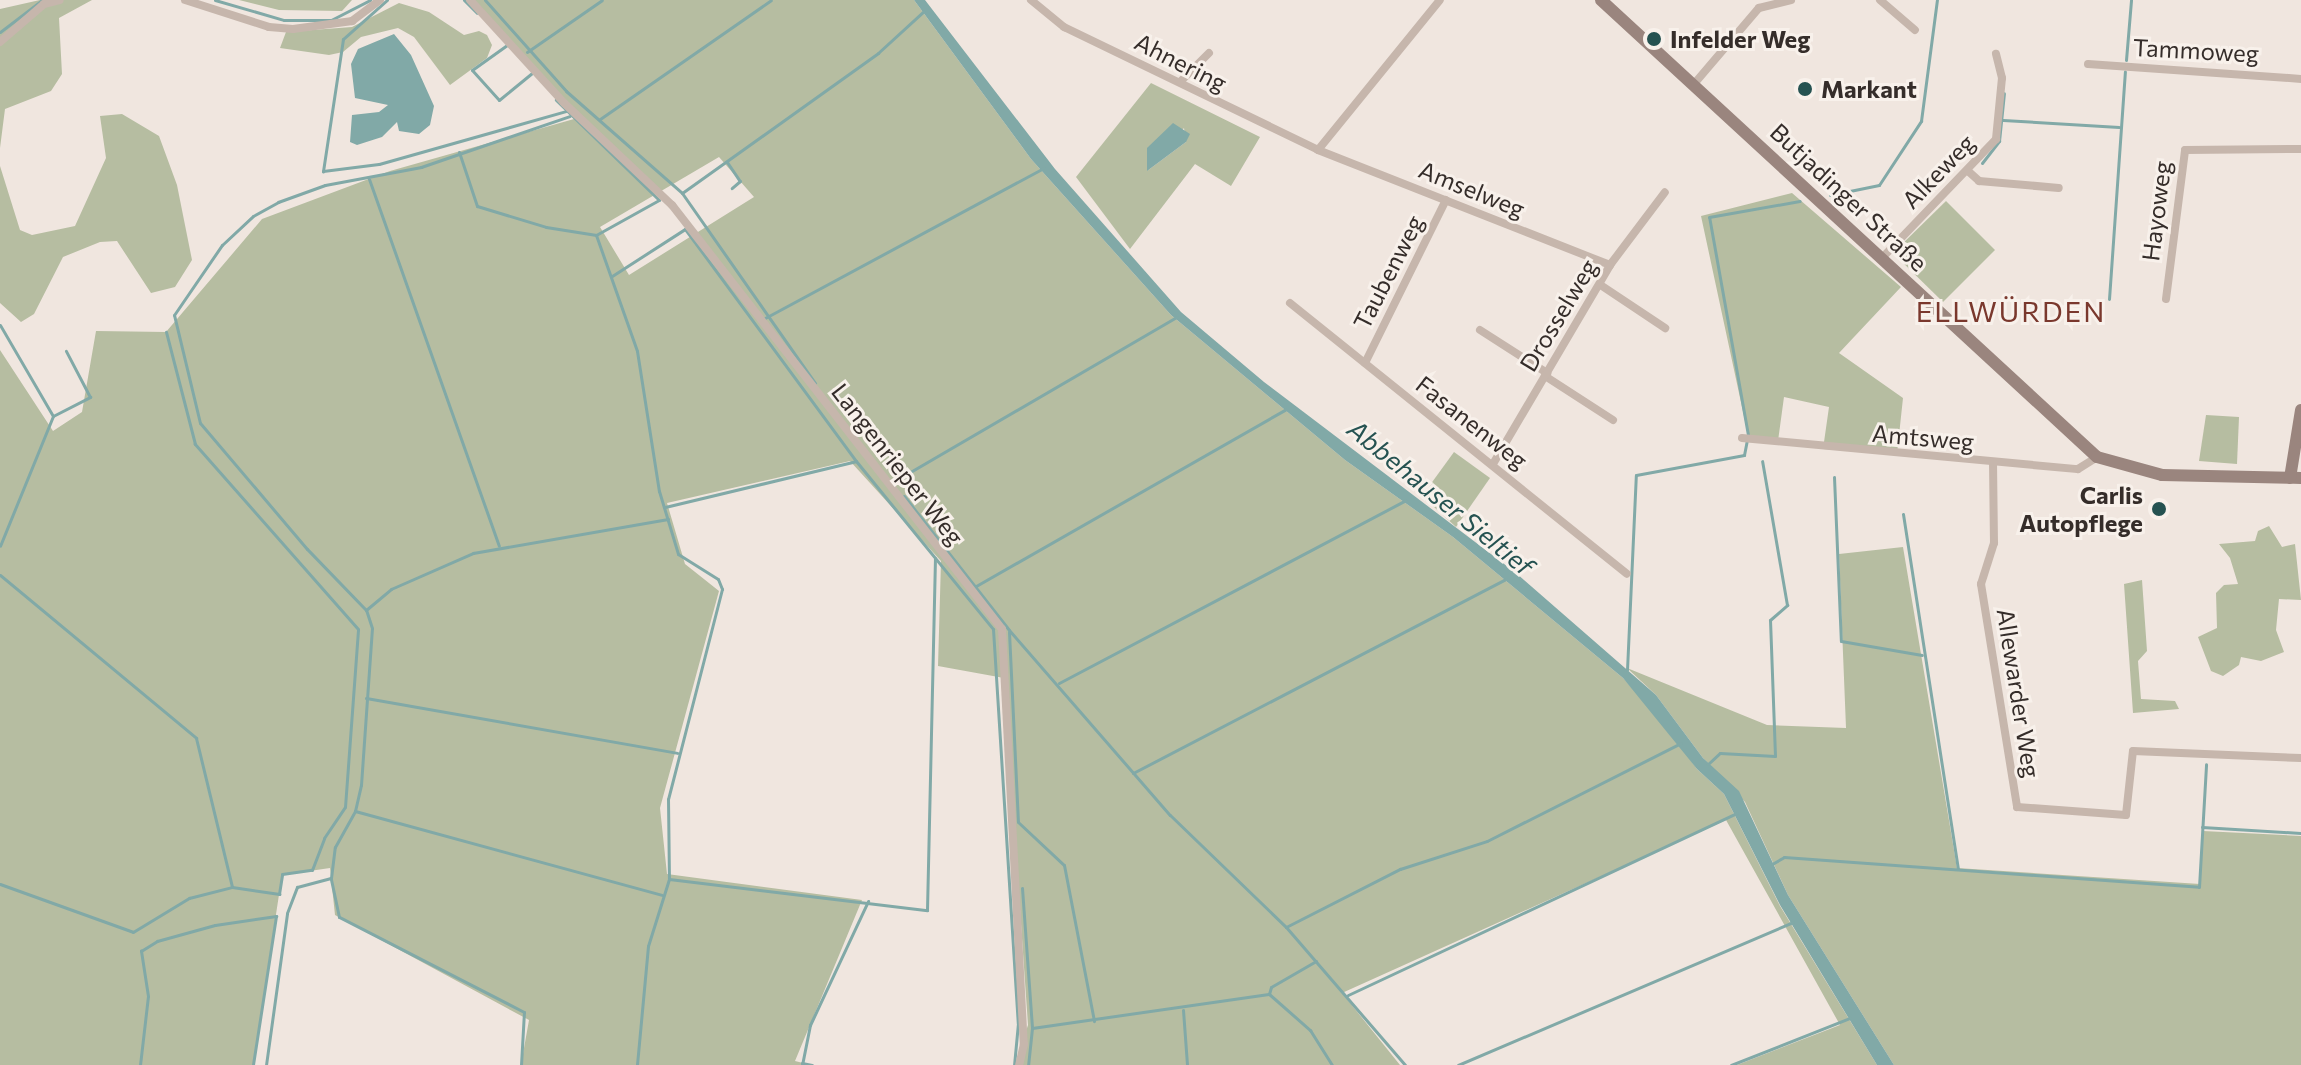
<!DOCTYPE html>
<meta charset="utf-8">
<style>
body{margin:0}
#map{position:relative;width:2301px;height:1065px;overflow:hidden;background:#f0e6df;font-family:Commissioner,sans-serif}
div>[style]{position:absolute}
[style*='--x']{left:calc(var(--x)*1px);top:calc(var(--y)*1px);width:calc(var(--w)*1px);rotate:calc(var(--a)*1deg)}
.green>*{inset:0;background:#b6bda1}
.water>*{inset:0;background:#81a9a7}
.stream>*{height:3px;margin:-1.5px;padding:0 1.5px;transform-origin:1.5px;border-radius:1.5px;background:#81a9a7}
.street>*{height:8px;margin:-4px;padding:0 4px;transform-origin:4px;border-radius:4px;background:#c6b6ac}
.secondary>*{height:12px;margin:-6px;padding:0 6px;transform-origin:6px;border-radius:6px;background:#9a857e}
.dots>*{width:22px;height:22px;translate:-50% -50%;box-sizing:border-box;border:4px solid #f8f1eb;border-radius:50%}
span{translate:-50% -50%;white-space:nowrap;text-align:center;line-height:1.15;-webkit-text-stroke:6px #f8f1eb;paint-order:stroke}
.poi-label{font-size:24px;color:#352d2a;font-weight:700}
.left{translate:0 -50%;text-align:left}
.right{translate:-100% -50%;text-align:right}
.street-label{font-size:24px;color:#352d2a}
.water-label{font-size:26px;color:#255251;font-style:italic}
.quarter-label{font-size:28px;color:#7a382d;letter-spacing:2px}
</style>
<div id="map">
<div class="green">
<div style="clip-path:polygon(40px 0,92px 0,59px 18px,62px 74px,51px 91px,5px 109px,0 148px,0 9px)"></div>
<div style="clip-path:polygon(239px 0,352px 0,342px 11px,279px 10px)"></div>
<div style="clip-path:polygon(evenodd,473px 0,914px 0,1031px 159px,1171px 315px,1345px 460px,1453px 537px,1623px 678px,1661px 720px,1697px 769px,1724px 794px,1780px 906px,1877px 1065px,1737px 1065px,1840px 1025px,1726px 820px,1342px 993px,1400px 1065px,1015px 1065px,1028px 1025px,1004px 678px,938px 666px,941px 561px,850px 461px,667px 503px,685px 564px,719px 591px,660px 808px,667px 874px,862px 900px,795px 1061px,811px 1065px,521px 1065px,529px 1020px,335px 915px,330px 868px,282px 875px,253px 1065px,0 1065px,0 350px,53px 431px,82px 412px,96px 331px,166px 332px,262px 219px,390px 171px,574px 119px,473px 0,719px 157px,754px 197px,629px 275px,600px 227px,719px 157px)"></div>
<div style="clip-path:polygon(399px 3px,429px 12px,464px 35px,479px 31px,487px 35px,492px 45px,487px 58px,450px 85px,414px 37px,398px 28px,361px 37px,343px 52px,329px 55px,280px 48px,286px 32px,352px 27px)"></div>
<div style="clip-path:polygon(evenodd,1151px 83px,1260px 137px,1231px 186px,1195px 164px,1130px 249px,1076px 177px,1151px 83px,1184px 128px,1186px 142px,1147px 171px,1184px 128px)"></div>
<div style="clip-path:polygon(122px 114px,159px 136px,177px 185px,192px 260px,175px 287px,151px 293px,117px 241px,100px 242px,63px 257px,34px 314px,21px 322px,0 303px,0 166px,20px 230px,32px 235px,75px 226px,106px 158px,100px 116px)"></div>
<div style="clip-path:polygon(1792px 193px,1901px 287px,1839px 353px,1903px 398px,1897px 454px,1823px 449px,1829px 407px,1784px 397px,1778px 441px,1748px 435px,1701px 216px)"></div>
<div style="clip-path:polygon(1946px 201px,1995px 250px,1943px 302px,1893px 253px)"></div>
<div style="clip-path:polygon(2206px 415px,2239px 417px,2237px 464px,2199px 461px)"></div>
<div style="clip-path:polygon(1454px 452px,1490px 478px,1456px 527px,1422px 496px)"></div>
<div style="clip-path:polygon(2269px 526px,2282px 547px,2295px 544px,2301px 600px,2279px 599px,2276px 630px,2284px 652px,2261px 661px,2241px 657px,2239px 665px,2223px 676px,2211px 671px,2198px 637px,2217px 628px,2216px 593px,2224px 585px,2238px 584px,2230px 558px,2219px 544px,2255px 541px,2258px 531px)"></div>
<div style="clip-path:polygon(1903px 547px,1957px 868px,2200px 884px,2203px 831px,2301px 836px,2301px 1065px,1894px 1065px,1788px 895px,1745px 802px,1703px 758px,1656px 695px,1627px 668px,1767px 725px,1846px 728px,1839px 554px)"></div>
<div style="clip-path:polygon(2142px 580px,2147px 651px,2138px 661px,2141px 699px,2175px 701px,2179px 709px,2133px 713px,2124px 584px)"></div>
</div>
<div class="water">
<div style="clip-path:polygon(914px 0,925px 0,1055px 169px,1181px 312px,1264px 382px,1516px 573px,1656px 695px,1703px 758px,1739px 791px,1788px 895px,1894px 1065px,1877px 1065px,1780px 905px,1724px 794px,1697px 769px,1623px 678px,1453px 537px,1345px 460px,1171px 315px,1031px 159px)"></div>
<div style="clip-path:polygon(394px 34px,411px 55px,434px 106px,430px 125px,419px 134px,399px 131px,397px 122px,382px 137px,357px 145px,350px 142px,352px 115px,379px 112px,388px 105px,355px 98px,351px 64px,358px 49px)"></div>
<div style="clip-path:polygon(1173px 123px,1190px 134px,1186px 142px,1147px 171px,1147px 148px)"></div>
</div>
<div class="stream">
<div style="--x:215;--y:0;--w:72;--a:16.2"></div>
<div style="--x:284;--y:20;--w:47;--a:0"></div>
<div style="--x:331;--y:20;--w:44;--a:-27.1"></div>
<div style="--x:387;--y:0;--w:59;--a:138.4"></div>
<div style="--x:343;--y:39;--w:134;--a:98.6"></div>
<div style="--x:323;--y:171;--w:56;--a:-7.1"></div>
<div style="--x:379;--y:164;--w:194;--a:-15.8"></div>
<div style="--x:464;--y:0;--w:18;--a:45"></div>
<div style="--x:485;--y:0;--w:122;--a:48.3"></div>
<div style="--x:566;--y:91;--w:154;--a:41.3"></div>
<div style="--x:682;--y:193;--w:241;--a:-35.5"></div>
<div style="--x:878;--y:53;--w:62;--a:-42.4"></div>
<div style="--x:0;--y:32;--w:53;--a:-37.3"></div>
<div style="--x:507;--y:45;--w:43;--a:144.5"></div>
<div style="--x:472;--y:70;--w:40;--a:48"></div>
<div style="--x:499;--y:100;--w:43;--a:-39.3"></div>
<div style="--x:527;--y:52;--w:91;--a:-34.7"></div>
<div style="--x:2126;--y:60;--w:60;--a:-85.2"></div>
<div style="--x:600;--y:119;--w:208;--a:-34.8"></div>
<div style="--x:2003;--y:120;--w:116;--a:3.5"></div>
<div style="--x:459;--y:152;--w:57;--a:71.6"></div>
<div style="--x:477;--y:206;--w:72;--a:16.9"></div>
<div style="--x:546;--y:227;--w:51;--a:9.1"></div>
<div style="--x:596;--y:235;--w:72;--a:-29.1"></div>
<div style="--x:659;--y:200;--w:144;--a:-135.8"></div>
<div style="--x:727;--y:162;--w:23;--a:56"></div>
<div style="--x:740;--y:181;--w:11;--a:139"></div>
<div style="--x:1982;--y:163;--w:28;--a:-52"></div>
<div style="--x:1999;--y:141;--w:48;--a:-84.1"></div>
<div style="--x:369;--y:179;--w:389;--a:70.5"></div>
<div style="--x:682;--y:193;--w:232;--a:55"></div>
<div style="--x:1830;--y:195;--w:50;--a:-11.5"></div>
<div style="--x:1879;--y:185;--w:77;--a:-56.7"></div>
<div style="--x:1921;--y:121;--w:122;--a:-82.5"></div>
<div style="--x:596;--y:235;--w:123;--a:70.5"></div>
<div style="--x:637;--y:351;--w:142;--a:81.1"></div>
<div style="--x:659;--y:491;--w:66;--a:73.2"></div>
<div style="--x:678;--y:554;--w:47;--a:32"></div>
<div style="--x:718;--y:579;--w:11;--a:68"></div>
<div style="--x:722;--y:589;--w:217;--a:104.4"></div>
<div style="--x:668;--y:799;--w:80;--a:89.3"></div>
<div style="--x:669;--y:879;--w:70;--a:107.4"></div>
<div style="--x:648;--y:946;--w:120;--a:95.3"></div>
<div style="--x:612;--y:276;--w:87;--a:-32.8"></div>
<div style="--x:685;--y:229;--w:288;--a:53.6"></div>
<div style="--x:856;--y:461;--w:217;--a:50.8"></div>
<div style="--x:993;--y:629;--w:395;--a:86.4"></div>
<div style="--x:1018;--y:1023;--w:42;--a:95.4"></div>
<div style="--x:2109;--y:299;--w:228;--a:-86"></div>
<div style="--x:765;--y:318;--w:317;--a:-28.3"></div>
<div style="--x:0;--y:325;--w:105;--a:59.8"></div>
<div style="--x:53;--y:416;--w:140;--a:112.2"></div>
<div style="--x:53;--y:416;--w:42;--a:-27.2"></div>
<div style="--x:90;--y:397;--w:52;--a:-117.6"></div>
<div style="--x:1834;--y:477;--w:164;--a:87.6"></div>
<div style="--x:1841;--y:641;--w:82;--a:9.8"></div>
<div style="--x:893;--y:482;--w:328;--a:-30.2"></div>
<div style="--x:904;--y:496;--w:170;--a:51.9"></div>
<div style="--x:1009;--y:630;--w:245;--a:49"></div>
<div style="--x:1170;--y:815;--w:161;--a:44"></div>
<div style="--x:1286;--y:927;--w:182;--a:49.2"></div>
<div style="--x:665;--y:507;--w:196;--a:-13.5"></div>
<div style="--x:1903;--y:514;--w:359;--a:81.2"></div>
<div style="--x:0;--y:575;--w:255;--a:39.7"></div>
<div style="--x:196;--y:738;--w:153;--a:76.4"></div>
<div style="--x:976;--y:586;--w:356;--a:-29.7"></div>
<div style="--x:366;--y:610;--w:33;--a:-40"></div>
<div style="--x:391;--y:589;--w:90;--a:-23.7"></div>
<div style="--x:473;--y:553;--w:198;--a:-9.9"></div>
<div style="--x:1009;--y:632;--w:190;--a:87.3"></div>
<div style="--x:1018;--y:822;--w:63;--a:43.1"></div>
<div style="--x:1064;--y:865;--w:159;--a:79.1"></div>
<div style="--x:1627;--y:670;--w:195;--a:-87.4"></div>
<div style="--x:1636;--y:475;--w:110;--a:-10.5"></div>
<div style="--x:1744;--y:455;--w:20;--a:-79"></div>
<div style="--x:1748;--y:435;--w:221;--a:-100.1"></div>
<div style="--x:1709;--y:217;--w:92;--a:-10"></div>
<div style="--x:1059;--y:683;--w:392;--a:-27.8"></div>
<div style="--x:366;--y:698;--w:316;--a:10"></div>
<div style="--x:1708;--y:764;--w:16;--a:-43"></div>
<div style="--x:1720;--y:753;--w:55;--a:3.1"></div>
<div style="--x:1775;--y:756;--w:136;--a:-92.1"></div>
<div style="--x:1770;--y:620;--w:23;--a:-41"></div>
<div style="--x:1787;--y:605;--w:146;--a:-99.8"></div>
<div style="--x:1133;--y:773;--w:420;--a:-27.5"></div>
<div style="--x:355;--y:811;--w:318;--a:15.3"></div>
<div style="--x:2202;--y:827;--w:99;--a:3.5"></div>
<div style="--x:1772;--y:864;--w:14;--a:-30"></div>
<div style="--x:1784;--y:857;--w:416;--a:4.1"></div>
<div style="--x:2199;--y:887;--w:123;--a:-86.7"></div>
<div style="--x:669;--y:879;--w:260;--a:6.9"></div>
<div style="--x:927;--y:910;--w:352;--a:-88.7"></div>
<div style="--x:0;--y:884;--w:141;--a:19.8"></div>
<div style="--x:133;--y:932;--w:66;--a:-31.3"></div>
<div style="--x:189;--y:898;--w:44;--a:-14.3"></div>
<div style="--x:232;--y:887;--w:48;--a:8.5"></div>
<div style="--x:279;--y:894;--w:20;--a:-81"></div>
<div style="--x:282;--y:874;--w:30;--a:-8"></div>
<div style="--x:312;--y:870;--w:34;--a:-69"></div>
<div style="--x:324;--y:838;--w:37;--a:-56"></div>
<div style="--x:345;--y:807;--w:178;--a:-85.8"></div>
<div style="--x:358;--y:629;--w:247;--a:-131.4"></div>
<div style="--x:195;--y:444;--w:116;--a:-104.5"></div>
<div style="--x:1022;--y:888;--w:140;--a:85.9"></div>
<div style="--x:1032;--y:1028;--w:37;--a:96"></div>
<div style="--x:1286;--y:927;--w:128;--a:-27"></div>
<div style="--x:1400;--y:869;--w:91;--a:-17.8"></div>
<div style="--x:1487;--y:841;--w:217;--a:-26.8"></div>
<div style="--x:1269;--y:994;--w:55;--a:41.3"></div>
<div style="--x:1310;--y:1030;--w:41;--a:57.8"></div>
<div style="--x:1348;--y:995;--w:429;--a:-25.1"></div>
<div style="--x:1183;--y:1010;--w:55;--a:85.8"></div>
<div style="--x:1032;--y:1028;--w:239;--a:-8.2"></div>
<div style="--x:1269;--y:994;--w:7;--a:-74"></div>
<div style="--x:1271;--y:987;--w:52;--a:-30"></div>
<div style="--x:802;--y:1063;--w:10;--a:11"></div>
<div style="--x:140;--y:1065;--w:69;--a:-83.4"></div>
<div style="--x:148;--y:996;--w:46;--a:-98.8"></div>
<div style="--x:141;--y:951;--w:19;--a:-32"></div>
<div style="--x:157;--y:941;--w:60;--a:-15.4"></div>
<div style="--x:215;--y:925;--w:62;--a:-8.4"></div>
<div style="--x:276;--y:916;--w:151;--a:98.8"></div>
<div style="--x:266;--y:1065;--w:153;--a:-82.1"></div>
<div style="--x:287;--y:913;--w:28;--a:-69"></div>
<div style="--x:297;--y:887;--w:34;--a:-15"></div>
<div style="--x:521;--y:1065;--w:53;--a:-86.8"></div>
<div style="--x:524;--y:1012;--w:208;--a:-152.8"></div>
<div style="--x:339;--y:917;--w:40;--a:-102"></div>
<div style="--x:331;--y:878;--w:31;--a:-83"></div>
<div style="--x:335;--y:847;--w:41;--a:-60.9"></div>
<div style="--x:355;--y:811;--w:27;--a:-77"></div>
<div style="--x:361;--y:785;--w:157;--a:-86"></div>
<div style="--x:372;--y:628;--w:19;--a:-108"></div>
<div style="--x:366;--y:610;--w:85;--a:-134"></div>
<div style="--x:307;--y:549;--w:165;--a:-130.3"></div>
<div style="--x:200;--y:423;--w:111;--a:-103.5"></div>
<div style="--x:174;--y:315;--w:85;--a:-55.6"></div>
<div style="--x:222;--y:245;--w:42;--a:-43.1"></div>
<div style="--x:253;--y:216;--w:29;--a:-29"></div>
<div style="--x:278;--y:202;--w:50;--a:-19.9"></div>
<div style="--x:325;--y:185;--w:98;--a:-10.6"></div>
<div style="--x:421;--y:167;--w:157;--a:-18.9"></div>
<div style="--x:802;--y:1065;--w:41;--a:-78.7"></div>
<div style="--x:810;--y:1025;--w:137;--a:-64.9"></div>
<div style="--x:1458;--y:1065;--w:364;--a:-23.1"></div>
<div style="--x:1731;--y:1065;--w:128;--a:-21.6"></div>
</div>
<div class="street">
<div style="--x:185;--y:0;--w:88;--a:17.8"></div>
<div style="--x:269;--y:27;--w:24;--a:5"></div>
<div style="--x:293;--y:29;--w:60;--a:-7.7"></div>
<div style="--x:352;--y:21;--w:35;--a:-37"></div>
<div style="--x:470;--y:0;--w:139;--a:47.6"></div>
<div style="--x:564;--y:103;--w:149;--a:43.4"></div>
<div style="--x:672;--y:205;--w:537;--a:52.11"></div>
<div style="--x:1002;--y:629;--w:416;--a:87"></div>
<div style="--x:1024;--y:1044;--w:22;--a:103"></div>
<div style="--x:1031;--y:0;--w:43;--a:39.3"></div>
<div style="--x:1064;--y:27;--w:282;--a:25.8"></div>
<div style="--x:1318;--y:150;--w:314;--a:21.5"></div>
<div style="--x:1880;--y:0;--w:46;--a:40.6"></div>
<div style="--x:0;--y:42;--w:58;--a:-40.8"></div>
<div style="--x:44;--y:4;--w:16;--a:-14"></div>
<div style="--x:2088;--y:64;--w:214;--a:4"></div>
<div style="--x:1180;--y:82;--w:41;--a:-45"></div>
<div style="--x:1694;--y:84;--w:100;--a:-49.5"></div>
<div style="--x:1759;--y:8;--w:33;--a:-14"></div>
<div style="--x:1318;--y:150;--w:193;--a:-50.9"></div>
<div style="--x:1968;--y:171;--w:15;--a:42"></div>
<div style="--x:1979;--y:181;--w:80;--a:5"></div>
<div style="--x:1882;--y:258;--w:165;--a:-46.2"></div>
<div style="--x:1996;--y:139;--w:61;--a:-84.4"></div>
<div style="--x:2002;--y:78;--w:25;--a:-104"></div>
<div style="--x:1602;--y:286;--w:76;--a:33.7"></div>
<div style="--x:2166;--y:299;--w:150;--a:-82.7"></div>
<div style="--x:2185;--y:150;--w:116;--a:-0.5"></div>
<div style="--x:1290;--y:303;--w:432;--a:38.8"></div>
<div style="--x:1480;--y:330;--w:80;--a:32.7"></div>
<div style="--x:1365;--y:363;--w:182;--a:-63.6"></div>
<div style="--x:1545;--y:376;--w:81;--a:32.9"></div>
<div style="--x:1742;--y:438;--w:337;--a:5.3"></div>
<div style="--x:2078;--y:469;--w:22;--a:-32"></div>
<div style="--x:1993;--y:462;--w:81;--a:89.3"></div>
<div style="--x:1994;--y:543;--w:43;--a:107.6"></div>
<div style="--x:1981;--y:584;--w:226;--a:80.8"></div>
<div style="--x:2017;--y:807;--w:109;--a:4.2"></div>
<div style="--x:2126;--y:815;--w:64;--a:-83.8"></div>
<div style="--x:2133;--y:751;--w:168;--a:2.4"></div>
<div style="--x:1493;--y:464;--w:231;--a:-59.5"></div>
<div style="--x:1610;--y:265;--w:91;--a:-53"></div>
</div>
<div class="secondary">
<div style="--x:1601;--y:0;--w:674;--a:42.66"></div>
<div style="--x:2097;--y:457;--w:67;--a:15.5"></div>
<div style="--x:2162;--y:475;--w:139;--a:1.2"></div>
<div style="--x:2290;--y:478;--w:69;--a:-80.8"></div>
</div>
<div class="dots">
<div style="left:1654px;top:39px;background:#255251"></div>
<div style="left:1805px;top:89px;background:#255251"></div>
<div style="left:2159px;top:509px;background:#255251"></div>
</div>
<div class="poi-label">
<span class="left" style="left:1670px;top:39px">Infelder Weg</span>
<span class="left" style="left:1821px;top:89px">Markant</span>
<span class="right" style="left:2143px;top:509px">Carlis<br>Autopflege</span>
</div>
<div class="street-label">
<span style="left:2196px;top:50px;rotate:3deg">Tammoweg</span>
<span style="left:1181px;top:62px;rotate:27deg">Ahnering</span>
<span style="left:1938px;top:171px;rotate:-46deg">Alkeweg</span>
<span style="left:1472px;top:189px;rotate:22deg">Amselweg</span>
<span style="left:1849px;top:197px;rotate:43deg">Butjadinger Straße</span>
<span style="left:2156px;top:211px;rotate:-83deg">Hayoweg</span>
<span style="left:1388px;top:272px;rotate:-63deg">Taubenweg</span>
<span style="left:1558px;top:315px;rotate:-59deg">Drosselweg</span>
<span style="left:1472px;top:422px;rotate:38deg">Fasanenweg</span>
<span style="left:1923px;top:437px;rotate:5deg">Amtsweg</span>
<span style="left:898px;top:464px;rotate:52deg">Langenrieper Weg</span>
<span style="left:2019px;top:693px;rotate:81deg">Allewarder Weg</span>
</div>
<div class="water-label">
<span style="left:1441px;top:497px;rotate:39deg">Abbehauser Sieltief</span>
</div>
<div class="quarter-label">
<span style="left:2011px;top:311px">ELLWÜRDEN</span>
</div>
</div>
